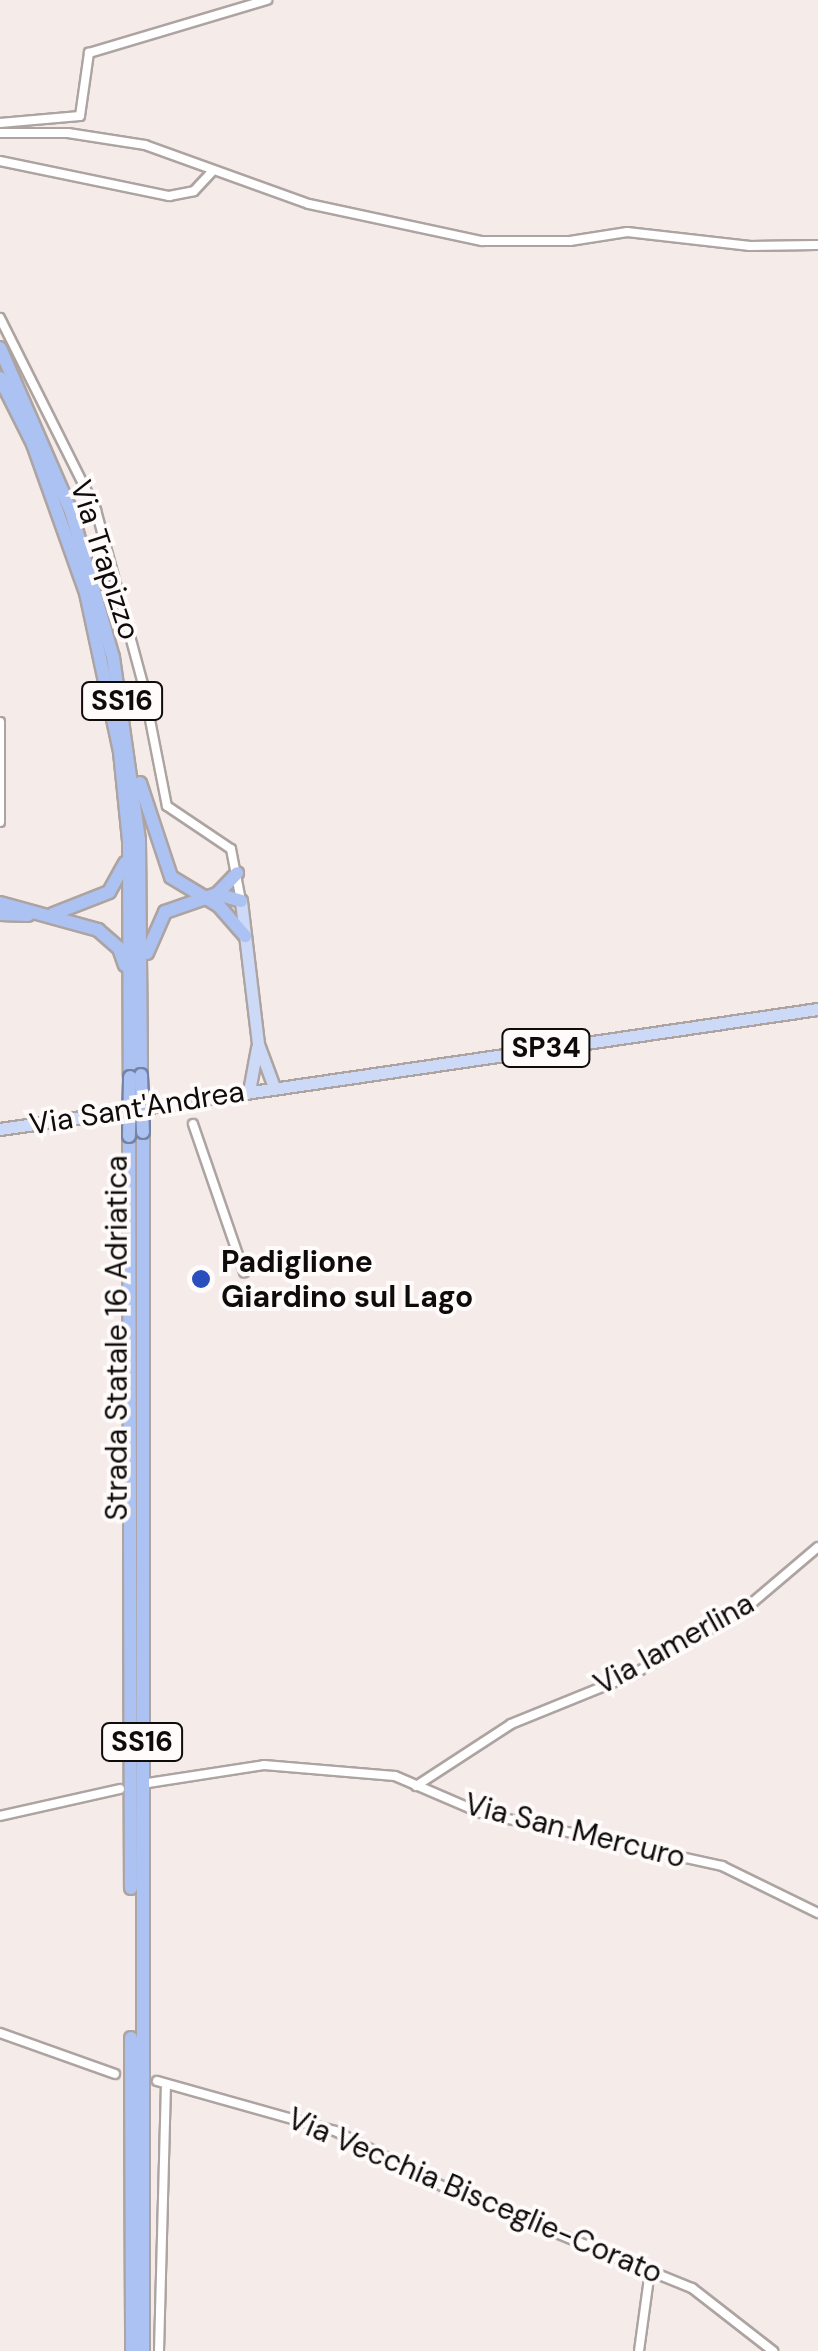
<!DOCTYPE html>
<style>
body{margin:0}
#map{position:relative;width:818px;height:2351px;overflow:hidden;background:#f5ecea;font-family:"DM Sans",sans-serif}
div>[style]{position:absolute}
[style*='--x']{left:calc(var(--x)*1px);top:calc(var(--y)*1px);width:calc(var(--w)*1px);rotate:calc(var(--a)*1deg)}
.roads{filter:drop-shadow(2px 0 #ada4a2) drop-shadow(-2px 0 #ada4a2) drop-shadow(0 2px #ada4a2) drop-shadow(0 -2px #ada4a2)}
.street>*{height:8px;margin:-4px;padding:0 4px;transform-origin:4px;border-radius:4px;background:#fff}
.primary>*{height:11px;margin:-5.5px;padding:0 5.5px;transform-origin:5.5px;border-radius:5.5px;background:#cddaf7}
.highway>*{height:12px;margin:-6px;padding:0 6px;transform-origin:6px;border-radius:6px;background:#acc2f2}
.bridges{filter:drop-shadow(2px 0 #7582a1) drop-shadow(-2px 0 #7582a1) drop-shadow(0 2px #7582a1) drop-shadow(0 -2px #7582a1)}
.highway-bridge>*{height:12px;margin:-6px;padding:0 6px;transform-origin:6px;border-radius:6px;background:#acc2f2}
.dots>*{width:28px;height:28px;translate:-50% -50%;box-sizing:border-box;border:5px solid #fefbfa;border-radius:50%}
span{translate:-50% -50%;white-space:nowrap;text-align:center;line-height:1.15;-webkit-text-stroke:8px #fefbfa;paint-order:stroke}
.shield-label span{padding:2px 8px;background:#fefbfa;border:2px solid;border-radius:8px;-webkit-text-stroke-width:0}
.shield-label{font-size:28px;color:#0e0b0a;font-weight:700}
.street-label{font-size:30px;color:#0e0b0a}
.poi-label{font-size:30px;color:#0e0b0a;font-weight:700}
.left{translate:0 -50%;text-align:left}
</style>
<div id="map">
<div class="roads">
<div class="street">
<div style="--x:0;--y:123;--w:80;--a:-5"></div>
<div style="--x:80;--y:116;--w:64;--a:-81.9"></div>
<div style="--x:89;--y:53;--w:186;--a:-16.6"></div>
<div style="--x:0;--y:133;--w:68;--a:0"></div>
<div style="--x:68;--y:133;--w:78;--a:8.9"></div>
<div style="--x:145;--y:145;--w:174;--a:19.8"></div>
<div style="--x:309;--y:204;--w:177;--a:12.1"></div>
<div style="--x:482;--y:241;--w:88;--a:0"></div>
<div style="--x:570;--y:241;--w:58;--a:-9"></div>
<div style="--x:627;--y:232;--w:124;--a:6.5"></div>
<div style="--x:750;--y:246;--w:68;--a:-0.8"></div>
<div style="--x:0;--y:161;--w:173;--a:11.7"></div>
<div style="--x:169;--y:196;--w:25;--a:-11"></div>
<div style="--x:194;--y:191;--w:26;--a:-47"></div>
<div style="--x:0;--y:318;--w:215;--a:63.4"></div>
<div style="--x:96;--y:510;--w:180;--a:74.9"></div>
<div style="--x:143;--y:684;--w:124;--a:78.9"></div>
<div style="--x:167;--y:806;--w:77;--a:33.9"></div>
<div style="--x:231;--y:849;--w:53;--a:79.1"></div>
<div style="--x:0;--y:722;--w:100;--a:90"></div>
<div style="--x:193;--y:1124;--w:157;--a:71"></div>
<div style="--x:148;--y:1783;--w:117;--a:-8.8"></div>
<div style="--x:264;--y:1765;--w:131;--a:4.8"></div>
<div style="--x:395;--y:1776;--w:94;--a:23.3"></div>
<div style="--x:481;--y:1813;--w:247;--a:12.4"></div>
<div style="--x:722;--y:1866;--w:107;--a:26.1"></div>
<div style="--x:416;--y:1786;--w:113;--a:-33.1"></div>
<div style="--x:511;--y:1724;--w:133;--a:-22.1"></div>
<div style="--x:634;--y:1674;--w:130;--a:-30.5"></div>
<div style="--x:746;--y:1608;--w:94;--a:-40.3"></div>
<div style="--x:0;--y:1816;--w:123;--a:-12.7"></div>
<div style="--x:0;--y:2033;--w:122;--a:19.6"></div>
<div style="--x:157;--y:2081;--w:185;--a:15.7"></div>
<div style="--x:335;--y:2131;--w:127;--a:27.2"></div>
<div style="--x:448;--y:2189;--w:263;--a:22.1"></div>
<div style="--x:692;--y:2288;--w:103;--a:37.9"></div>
<div style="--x:159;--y:2351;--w:263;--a:-88.5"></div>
<div style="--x:639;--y:2351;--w:81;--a:-82.2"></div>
</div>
<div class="primary">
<div style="--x:241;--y:901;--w:144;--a:83.2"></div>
<div style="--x:258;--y:1044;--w:46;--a:69.6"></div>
<div style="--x:249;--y:1091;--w:44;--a:-79.5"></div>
<div style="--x:0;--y:1129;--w:827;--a:-8.35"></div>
</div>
<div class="highway">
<div style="--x:0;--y:348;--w:178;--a:66.5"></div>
<div style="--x:71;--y:511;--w:152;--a:74"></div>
<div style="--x:113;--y:657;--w:185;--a:81.9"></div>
<div style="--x:139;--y:840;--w:235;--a:89.5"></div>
<div style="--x:0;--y:378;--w:74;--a:63.4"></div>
<div style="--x:33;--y:444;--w:158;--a:70.4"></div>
<div style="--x:86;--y:593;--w:163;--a:77.9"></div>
<div style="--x:120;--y:752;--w:89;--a:84.2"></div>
<div style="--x:129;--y:841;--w:236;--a:89.8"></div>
<div style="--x:140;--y:783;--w:99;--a:71.7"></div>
<div style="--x:171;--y:877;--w:56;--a:31.1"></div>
<div style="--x:219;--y:906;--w:40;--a:49"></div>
<div style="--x:217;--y:894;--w:25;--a:16"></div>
<div style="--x:0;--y:903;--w:102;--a:15.4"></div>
<div style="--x:98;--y:930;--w:28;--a:41"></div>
<div style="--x:119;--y:948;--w:18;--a:71"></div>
<div style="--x:0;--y:914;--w:28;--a:2"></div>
<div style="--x:53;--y:914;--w:60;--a:-21.4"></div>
<div style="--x:109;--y:892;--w:33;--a:-61"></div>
<div style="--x:147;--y:953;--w:45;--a:-66.3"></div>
<div style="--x:165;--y:912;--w:55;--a:-19.1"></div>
<div style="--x:217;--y:894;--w:29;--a:-46"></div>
<div style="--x:143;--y:1132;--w:1219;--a:90"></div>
<div style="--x:129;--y:1136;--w:752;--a:89.85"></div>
<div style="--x:131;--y:2038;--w:313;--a:89.8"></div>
</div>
</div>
<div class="bridges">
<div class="highway-bridge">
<div style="--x:141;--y:1075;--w:57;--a:88"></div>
<div style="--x:129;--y:1136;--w:59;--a:-89"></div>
</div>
</div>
<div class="dots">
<div style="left:201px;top:1279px;background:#294fbe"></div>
</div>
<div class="shield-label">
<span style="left:122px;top:701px">SS16</span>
<span style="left:546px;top:1048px">SP34</span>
<span style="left:142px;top:1742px">SS16</span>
</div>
<div class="street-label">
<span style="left:105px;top:560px;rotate:72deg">Via Trapizzo</span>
<span style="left:137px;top:1108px;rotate:-9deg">Via Sant'Andrea</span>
<span style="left:117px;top:1338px;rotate:-90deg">Strada Statale 16 Adriatica</span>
<span style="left:674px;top:1644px;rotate:-29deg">Via lamerlina</span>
<span style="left:575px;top:1831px;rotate:14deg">Via San Mercuro</span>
<span style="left:475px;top:2196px;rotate:23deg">Via Vecchia Bisceglie-Corato</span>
</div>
<div class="poi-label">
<span class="left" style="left:221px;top:1279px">Padiglione<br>Giardino sul Lago</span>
</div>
</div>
